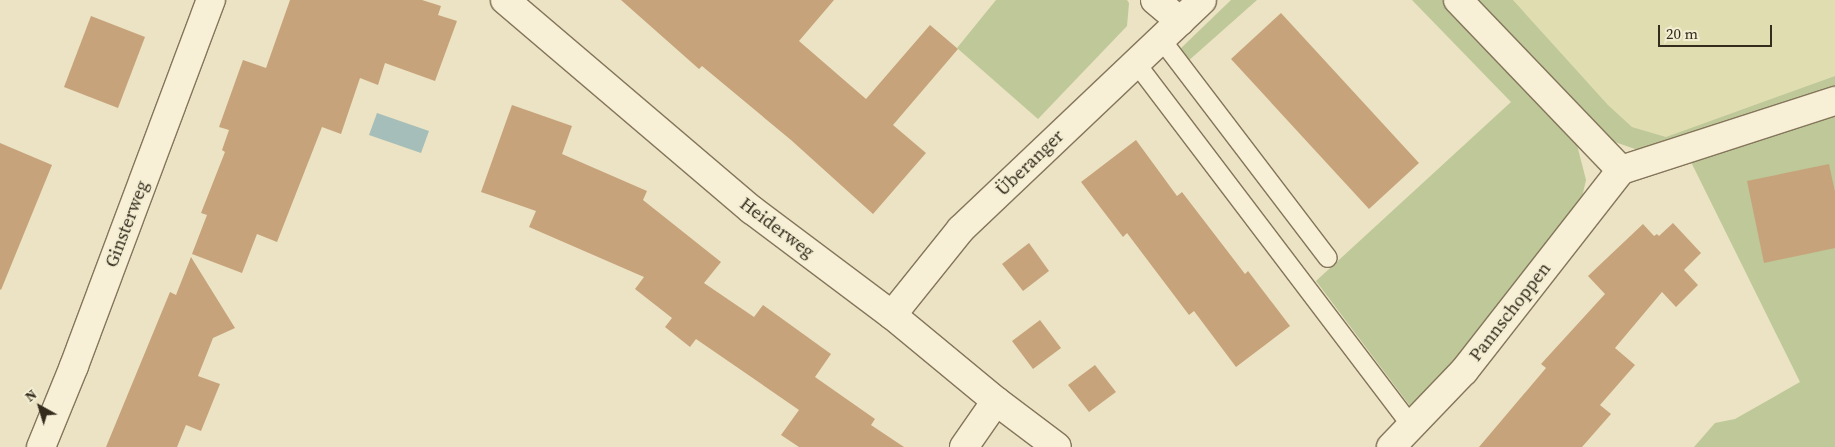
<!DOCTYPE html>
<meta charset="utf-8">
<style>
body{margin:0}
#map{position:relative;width:1835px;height:447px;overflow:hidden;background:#ebe3c3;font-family:"Source Serif 4",serif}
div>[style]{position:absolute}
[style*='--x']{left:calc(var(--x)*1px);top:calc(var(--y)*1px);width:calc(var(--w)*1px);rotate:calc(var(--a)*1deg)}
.farmland>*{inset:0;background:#e0ddb1}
.green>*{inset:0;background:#bec898}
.water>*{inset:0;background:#a5beb9}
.building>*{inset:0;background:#c7a37b}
.roads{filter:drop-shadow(1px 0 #84755b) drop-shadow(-1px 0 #84755b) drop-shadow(0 1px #84755b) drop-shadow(0 -1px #84755b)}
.service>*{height:18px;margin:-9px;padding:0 9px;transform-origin:9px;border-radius:9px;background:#f7f0d6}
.minor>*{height:28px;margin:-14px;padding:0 14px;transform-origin:14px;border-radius:14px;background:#f7f0d6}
span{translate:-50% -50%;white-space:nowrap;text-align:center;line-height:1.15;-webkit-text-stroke:4px #f3edd2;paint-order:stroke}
.street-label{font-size:18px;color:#352c1e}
.north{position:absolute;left:15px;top:382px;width:50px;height:50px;-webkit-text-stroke:4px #f3edd2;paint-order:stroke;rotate:321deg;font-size:14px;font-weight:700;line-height:20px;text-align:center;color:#352c1e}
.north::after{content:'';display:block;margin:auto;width:18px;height:22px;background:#352c1e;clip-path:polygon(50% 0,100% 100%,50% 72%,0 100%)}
.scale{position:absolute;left:1658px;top:25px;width:114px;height:22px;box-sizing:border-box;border:2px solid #352c1e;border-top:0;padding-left:6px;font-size:15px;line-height:18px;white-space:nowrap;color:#352c1e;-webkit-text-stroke:4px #f3edd2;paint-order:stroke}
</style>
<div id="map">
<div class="farmland">
<div style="clip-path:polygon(1513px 0,1835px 0,1835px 76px,1666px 137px,1632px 127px,1608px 105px)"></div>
</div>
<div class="green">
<div style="clip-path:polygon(996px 0,1127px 0,1129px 3px,1127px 26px,1038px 119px,957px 48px)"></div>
<div style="clip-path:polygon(1231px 0,1257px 0,1187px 62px,1177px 52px)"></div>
<div style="clip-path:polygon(1412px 0,1442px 0,1575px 137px,1586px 180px,1579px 210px,1453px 367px,1413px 410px,1316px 281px,1511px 102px)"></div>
<div style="clip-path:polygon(1473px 0,1513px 0,1608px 105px,1632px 127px,1666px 137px,1835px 76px,1835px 96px,1664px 149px,1635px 149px,1612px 141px)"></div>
<div style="clip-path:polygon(1835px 114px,1835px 447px,1694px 447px,1715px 423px,1735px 419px,1800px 382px,1691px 162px)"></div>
</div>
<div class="water">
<div style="clip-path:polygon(377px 113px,429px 131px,421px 153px,369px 135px)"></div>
</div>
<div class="building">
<div style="clip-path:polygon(290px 0,422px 0,441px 6px,438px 15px,457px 21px,435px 81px,385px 63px,378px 85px,360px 78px,341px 134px,322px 127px,277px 242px,257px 234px,242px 273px,192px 254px,207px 215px,201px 213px,225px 152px,222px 150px,229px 130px,219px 127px,243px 60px,266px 68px)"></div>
<div style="clip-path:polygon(621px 0,834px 0,799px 41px,866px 99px,930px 25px,958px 49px,893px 125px,926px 153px,873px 214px,791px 140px,702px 66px,699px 69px)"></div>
<div style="clip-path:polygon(1281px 13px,1419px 163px,1369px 209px,1231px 59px)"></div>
<div style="clip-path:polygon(91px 16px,145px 37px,118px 108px,64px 87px)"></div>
<div style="clip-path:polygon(512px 105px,572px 126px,562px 154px,647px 191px,643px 200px,721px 262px,704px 283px,754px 317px,763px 305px,831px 354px,815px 377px,875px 419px,871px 425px,904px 447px,799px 447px,781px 435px,799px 410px,696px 339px,690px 347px,665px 327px,672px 318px,635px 289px,644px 277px,529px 227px,536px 211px,481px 192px)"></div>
<div style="clip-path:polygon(1136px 140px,1177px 196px,1182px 192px,1245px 274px,1248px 271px,1290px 326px,1236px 367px,1194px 311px,1189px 315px,1127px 233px,1123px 237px,1081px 182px)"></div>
<div style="clip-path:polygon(0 143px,52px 165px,1px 290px,0 289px)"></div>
<div style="clip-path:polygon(1829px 164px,1835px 192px,1835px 248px,1764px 263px,1747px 181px)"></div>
<div style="clip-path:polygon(1673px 223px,1701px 253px,1684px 270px,1698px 285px,1676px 307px,1662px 292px,1615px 348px,1635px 365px,1600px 405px,1611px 414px,1582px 447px,1479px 447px,1546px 368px,1541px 364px,1605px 294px,1588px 276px,1643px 224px,1654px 236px,1657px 234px,1659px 236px)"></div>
<div style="clip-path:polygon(1029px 243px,1049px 271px,1023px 291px,1002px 264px)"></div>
<div style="clip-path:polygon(191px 257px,235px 328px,213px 338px,198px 376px,220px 384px,201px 431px,186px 425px,177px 447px,106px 447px,170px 292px,176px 295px)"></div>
<div style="clip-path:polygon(1040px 320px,1061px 348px,1033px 369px,1012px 341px)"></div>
<div style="clip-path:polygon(1095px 365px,1116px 392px,1089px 412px,1068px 385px)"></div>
</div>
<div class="roads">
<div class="service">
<div style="--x:1161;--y:39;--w:275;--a:52.7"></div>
<div style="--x:1136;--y:63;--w:456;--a:52.8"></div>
</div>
<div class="minor">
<div style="--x:505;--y:0;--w:324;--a:40.4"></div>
<div style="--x:752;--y:210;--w:175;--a:36.9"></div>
<div style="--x:892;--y:315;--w:135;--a:39.6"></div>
<div style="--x:996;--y:401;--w:76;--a:37"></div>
<div style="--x:1155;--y:0;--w:33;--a:40"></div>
<div style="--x:1458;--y:0;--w:236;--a:46.2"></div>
<div style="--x:1621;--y:170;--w:225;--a:-17.9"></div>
<div style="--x:892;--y:315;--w:110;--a:-51.3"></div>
<div style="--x:961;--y:229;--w:332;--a:-43.5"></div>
<div style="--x:41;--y:447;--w:87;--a:-67.8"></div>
<div style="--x:74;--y:366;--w:391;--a:-69.5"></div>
<div style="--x:964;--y:447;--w:56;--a:-55.2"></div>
<div style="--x:1391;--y:447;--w:105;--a:-46.2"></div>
<div style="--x:1464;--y:371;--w:255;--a:-52"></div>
</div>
</div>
<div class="street-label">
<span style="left:1030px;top:163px;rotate:-44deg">Überanger</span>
<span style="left:127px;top:224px;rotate:-69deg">Ginsterweg</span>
<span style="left:777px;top:228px;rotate:37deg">Heiderweg</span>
<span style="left:1510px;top:312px;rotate:-52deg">Pannschoppen</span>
</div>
<div class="north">N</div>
<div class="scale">20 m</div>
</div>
